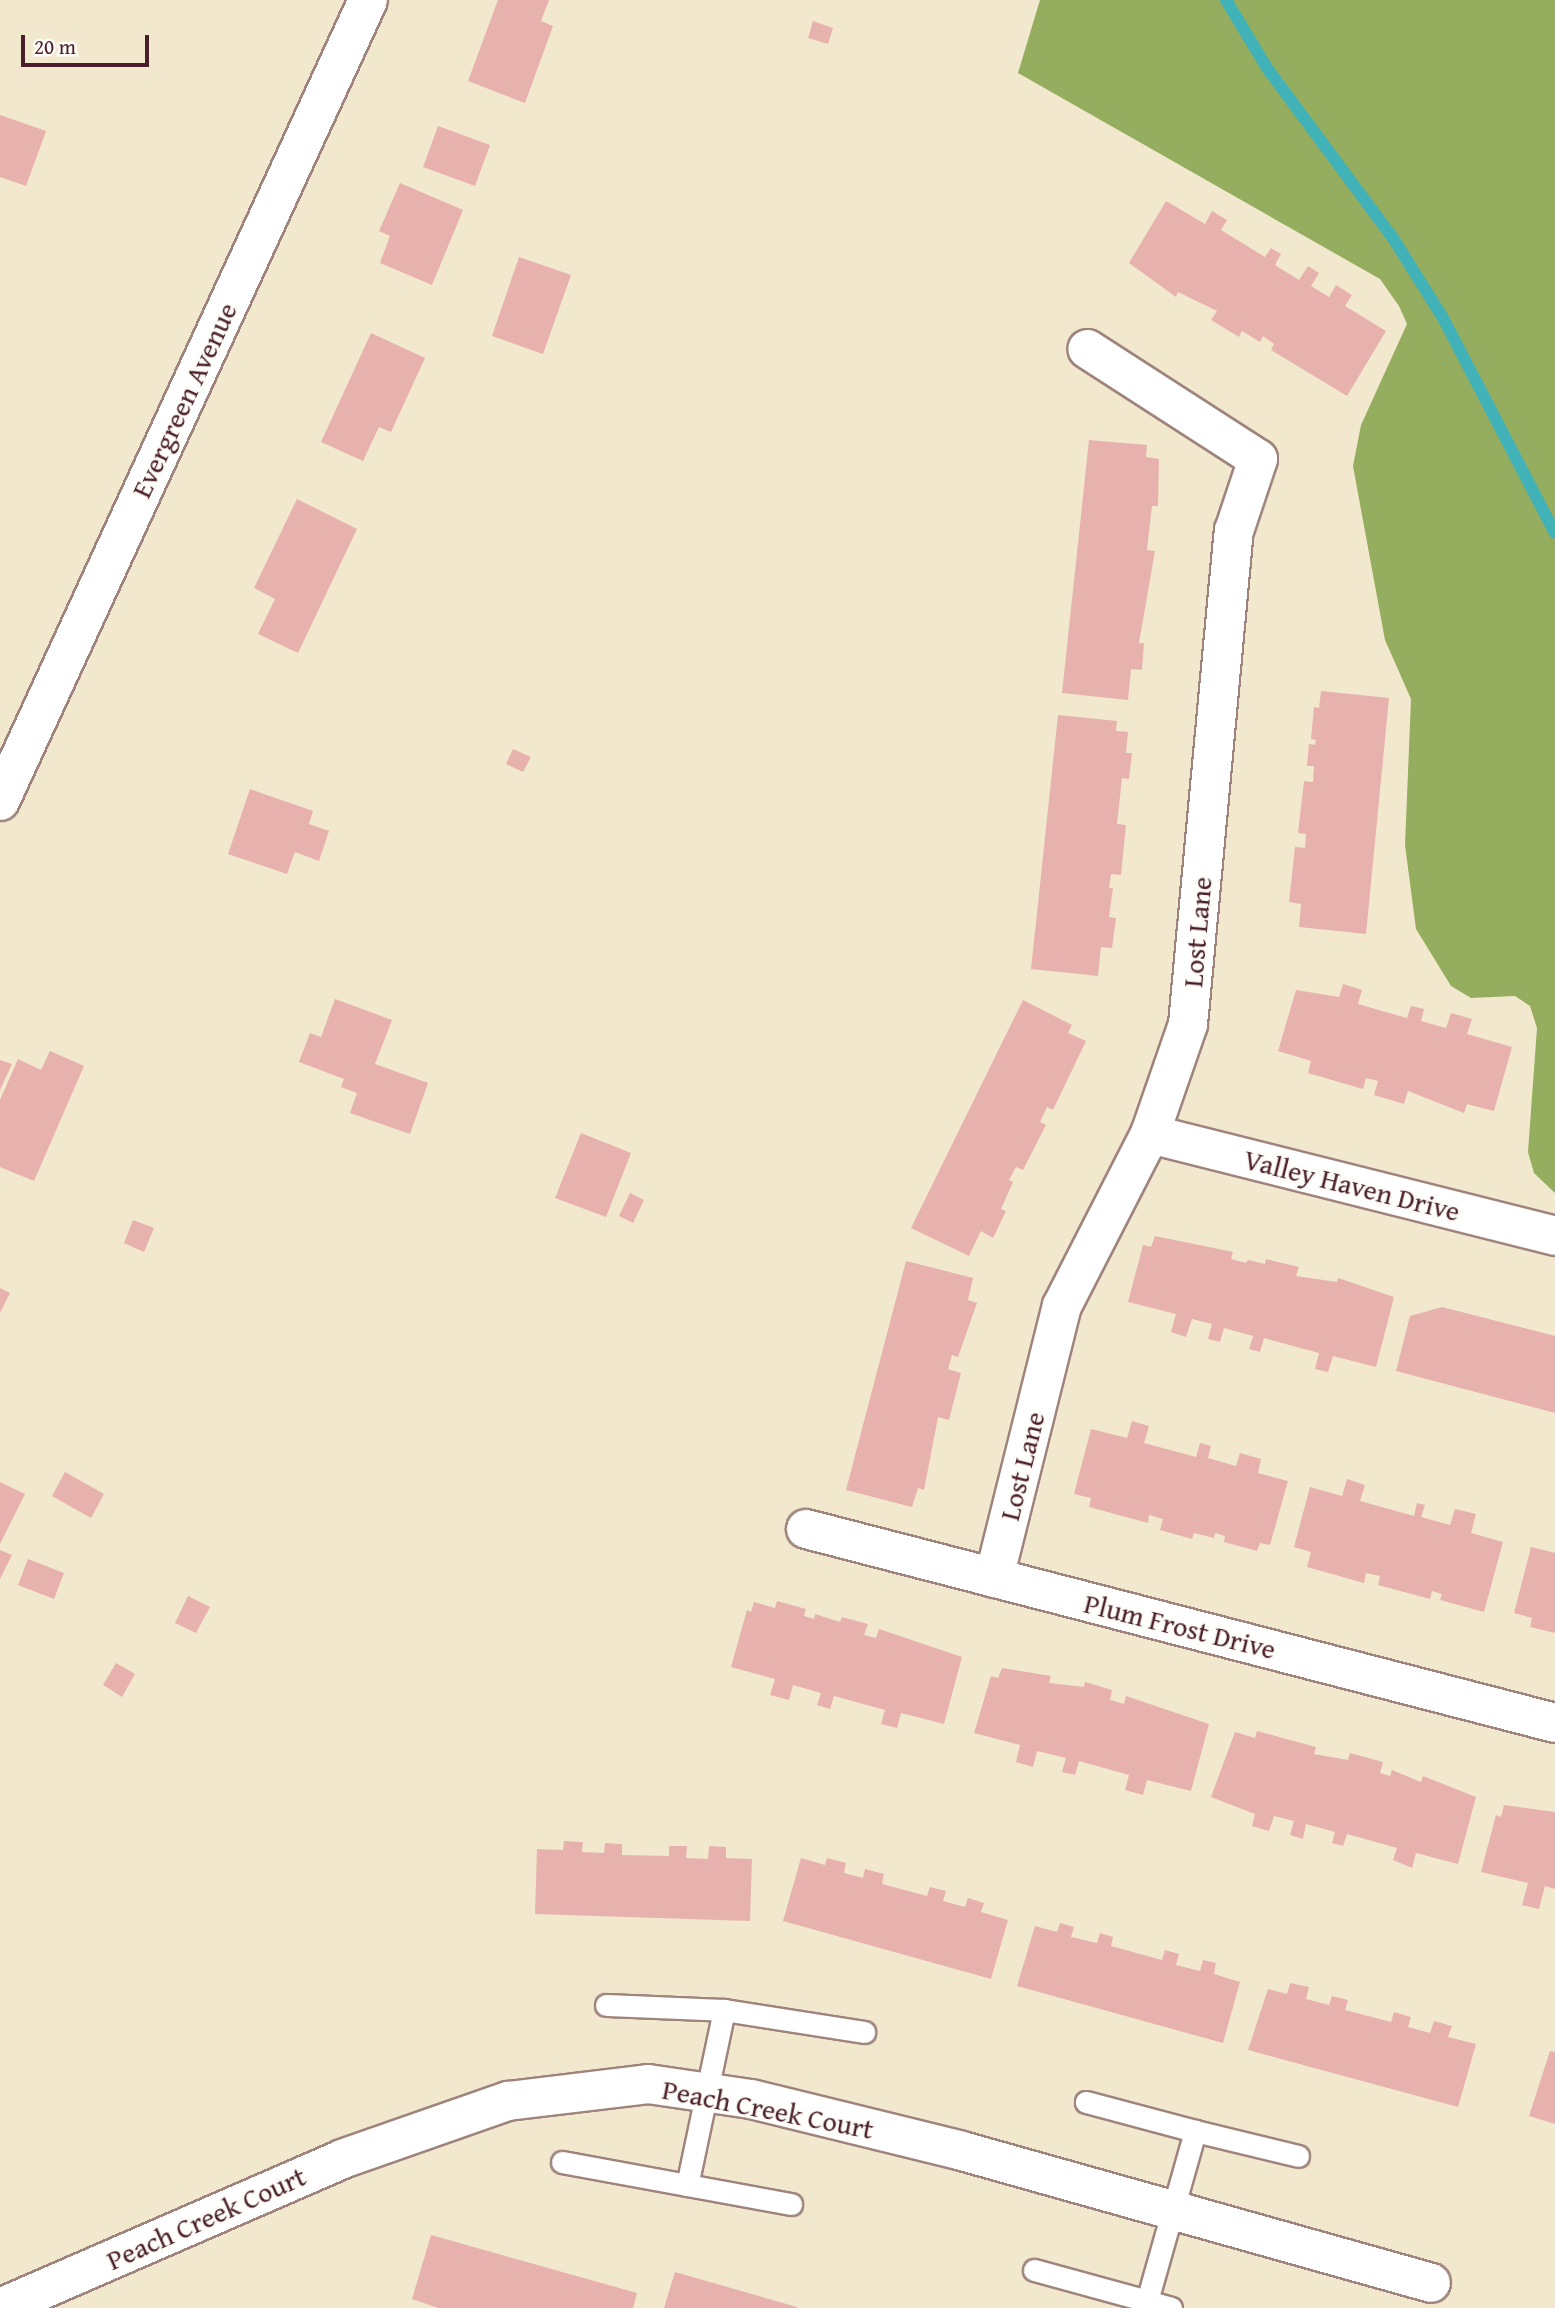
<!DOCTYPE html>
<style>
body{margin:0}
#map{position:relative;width:1555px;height:2308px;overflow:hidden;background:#f2e8ce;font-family:"Gentium Book Plus",serif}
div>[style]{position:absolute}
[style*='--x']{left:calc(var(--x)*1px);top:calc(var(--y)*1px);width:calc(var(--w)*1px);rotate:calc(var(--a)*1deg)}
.forest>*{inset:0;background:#95ad5e}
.stream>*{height:12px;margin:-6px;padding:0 6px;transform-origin:6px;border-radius:6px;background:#42b2b9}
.building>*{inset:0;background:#e7b2ad}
.roads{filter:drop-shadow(2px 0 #9e847c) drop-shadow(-2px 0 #9e847c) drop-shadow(0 2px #9e847c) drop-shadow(0 -2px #9e847c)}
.service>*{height:21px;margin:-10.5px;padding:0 10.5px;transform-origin:10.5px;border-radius:10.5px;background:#fff}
.minor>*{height:38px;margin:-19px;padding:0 19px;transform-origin:19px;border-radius:19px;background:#fff}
span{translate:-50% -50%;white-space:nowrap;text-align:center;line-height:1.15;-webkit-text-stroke:5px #fdfcf7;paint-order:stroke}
.street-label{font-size:28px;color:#4a1f2b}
.scale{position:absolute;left:21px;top:35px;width:128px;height:32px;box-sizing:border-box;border:4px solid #4a1f2b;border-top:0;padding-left:9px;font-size:21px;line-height:24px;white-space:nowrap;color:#4a1f2b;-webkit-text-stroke:5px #fdfcf7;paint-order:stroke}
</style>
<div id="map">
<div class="forest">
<div style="clip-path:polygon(1040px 0,1555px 0,1555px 1193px,1534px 1173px,1528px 1152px,1537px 1028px,1530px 1006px,1515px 996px,1471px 998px,1451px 986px,1416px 929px,1405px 845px,1411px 699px,1385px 640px,1353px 466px,1361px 425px,1407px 324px,1399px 306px,1380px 279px,1018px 73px)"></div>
</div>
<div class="stream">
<div style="--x:1226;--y:0;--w:79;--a:58.9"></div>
<div style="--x:1267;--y:68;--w:212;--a:53.5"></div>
<div style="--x:1393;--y:238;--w:94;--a:58"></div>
<div style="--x:1443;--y:318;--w:242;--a:62.5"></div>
</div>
<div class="building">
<div style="clip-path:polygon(498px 0,549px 0,541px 21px,553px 26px,525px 103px,468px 81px)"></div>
<div style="clip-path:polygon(813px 21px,833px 28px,828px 44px,808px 38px)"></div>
<div style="clip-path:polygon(0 115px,46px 131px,26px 186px,0 177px)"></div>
<div style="clip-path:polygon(438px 126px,490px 145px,475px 186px,423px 167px)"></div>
<div style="clip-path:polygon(400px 183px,463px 210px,432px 285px,380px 263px,390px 236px,379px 231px)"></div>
<div style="clip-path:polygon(1166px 201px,1205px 224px,1212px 211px,1227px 220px,1221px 230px,1265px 257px,1271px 248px,1281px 254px,1275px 265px,1299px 280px,1308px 266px,1319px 273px,1311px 286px,1329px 297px,1336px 285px,1352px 295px,1345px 306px,1386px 331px,1347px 396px,1271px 350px,1274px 344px,1263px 336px,1260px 342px,1242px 331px,1239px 337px,1211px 320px,1217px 311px,1178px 292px,1176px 297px,1129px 263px)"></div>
<div style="clip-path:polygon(519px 257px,571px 275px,543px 354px,492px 336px)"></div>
<div style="clip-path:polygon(371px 333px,425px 358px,391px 432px,379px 427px,363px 461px,321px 442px)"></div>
<div style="clip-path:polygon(1089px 440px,1147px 445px,1146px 457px,1159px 459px,1158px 506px,1152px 506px,1147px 550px,1155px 551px,1139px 643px,1144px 643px,1142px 670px,1131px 669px,1128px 700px,1062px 693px)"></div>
<div style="clip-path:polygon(297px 499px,357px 529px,298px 653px,258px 634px,275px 599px,254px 588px)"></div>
<div style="clip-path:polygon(1321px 691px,1389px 698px,1366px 934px,1299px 927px,1301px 904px,1289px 902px,1295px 847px,1305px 848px,1306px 834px,1298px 833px,1304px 781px,1313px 782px,1314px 766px,1307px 766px,1309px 744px,1315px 745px,1316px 740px,1311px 739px,1314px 707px,1319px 708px)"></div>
<div style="clip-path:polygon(1058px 715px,1117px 721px,1116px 731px,1128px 732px,1126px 753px,1132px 753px,1129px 779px,1122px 778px,1117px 824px,1126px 825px,1121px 875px,1111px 874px,1109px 888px,1113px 888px,1109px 917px,1116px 918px,1112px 948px,1101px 947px,1098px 976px,1031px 969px)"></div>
<div style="clip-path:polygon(513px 749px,531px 757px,523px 772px,506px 764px)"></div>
<div style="clip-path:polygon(250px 789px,313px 811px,309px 824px,329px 831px,319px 861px,295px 852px,287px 874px,228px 854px)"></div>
<div style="clip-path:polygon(1343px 984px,1362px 990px,1358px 1004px,1407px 1018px,1411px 1006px,1424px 1009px,1421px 1021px,1446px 1028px,1451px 1013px,1472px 1019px,1467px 1034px,1512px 1047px,1494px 1111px,1467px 1104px,1464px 1113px,1408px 1091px,1404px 1104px,1374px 1095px,1378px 1081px,1366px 1078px,1363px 1089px,1308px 1073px,1311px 1061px,1278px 1051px,1296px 990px,1339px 997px)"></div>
<div style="clip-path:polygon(335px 999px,392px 1020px,375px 1064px,428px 1083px,410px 1134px,350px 1113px,357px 1093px,341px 1087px,344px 1079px,299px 1062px,310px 1033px,321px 1037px)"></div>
<div style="clip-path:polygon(1023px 1000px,1072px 1025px,1068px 1033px,1086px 1041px,1053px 1110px,1047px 1107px,1040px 1122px,1046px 1125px,1023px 1170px,1016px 1167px,1009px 1180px,1013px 1182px,1001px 1209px,1006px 1211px,993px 1238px,981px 1231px,969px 1256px,911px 1228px)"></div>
<div style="clip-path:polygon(50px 1051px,84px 1066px,34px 1181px,0 1167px,0 1100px,18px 1059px,41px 1070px)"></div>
<div style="clip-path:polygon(0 1060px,12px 1064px,0 1090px)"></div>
<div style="clip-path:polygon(581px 1133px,631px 1153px,606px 1217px,555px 1198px)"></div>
<div style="clip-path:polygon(630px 1193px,644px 1200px,633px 1223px,619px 1216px)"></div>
<div style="clip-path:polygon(133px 1220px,154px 1228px,144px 1252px,124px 1243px)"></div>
<div style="clip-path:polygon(1155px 1236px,1233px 1252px,1231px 1259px,1246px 1263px,1248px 1260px,1265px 1264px,1266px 1259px,1282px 1263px,1299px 1267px,1296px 1276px,1337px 1282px,1338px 1278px,1394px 1297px,1376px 1367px,1333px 1356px,1328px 1372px,1315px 1369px,1319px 1353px,1264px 1338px,1260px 1352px,1249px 1349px,1253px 1336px,1224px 1328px,1220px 1342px,1208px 1339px,1212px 1324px,1192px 1319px,1186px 1337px,1171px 1332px,1176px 1314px,1128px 1302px,1143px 1245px,1151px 1247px)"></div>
<div style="clip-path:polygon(906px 1261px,973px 1278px,968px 1300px,977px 1303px,958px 1357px,952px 1355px,948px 1369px,961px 1373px,949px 1420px,938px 1417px,924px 1490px,918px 1488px,912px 1507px,846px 1490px)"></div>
<div style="clip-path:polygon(0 1288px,10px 1293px,0 1313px)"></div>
<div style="clip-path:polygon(1442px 1307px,1555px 1336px,1555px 1413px,1396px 1371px,1410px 1316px)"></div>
<div style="clip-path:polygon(1132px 1421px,1149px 1426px,1144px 1443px,1196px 1457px,1200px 1443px,1211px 1446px,1208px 1458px,1236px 1466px,1240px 1453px,1261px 1459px,1258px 1473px,1288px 1481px,1270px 1545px,1260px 1543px,1257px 1551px,1224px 1542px,1225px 1536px,1215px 1533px,1214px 1538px,1194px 1533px,1192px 1539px,1160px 1530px,1163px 1519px,1149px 1515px,1148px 1523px,1089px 1507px,1091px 1498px,1074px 1494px,1091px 1429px,1127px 1438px)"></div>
<div style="clip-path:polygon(65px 1472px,104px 1494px,91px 1518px,52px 1496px)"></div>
<div style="clip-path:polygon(1347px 1479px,1365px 1485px,1360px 1501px,1414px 1516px,1417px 1503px,1425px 1505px,1421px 1517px,1450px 1525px,1455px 1509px,1476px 1514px,1471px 1533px,1503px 1542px,1484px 1612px,1440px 1600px,1442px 1594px,1432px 1591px,1430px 1599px,1378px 1585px,1380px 1576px,1366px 1573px,1364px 1583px,1307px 1567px,1311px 1552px,1294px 1547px,1310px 1487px,1342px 1496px)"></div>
<div style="clip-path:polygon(0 1482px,25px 1494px,0 1544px)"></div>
<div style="clip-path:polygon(1531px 1547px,1555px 1553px,1555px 1633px,1530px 1627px,1532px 1618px,1514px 1613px)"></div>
<div style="clip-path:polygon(0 1550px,12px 1555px,0 1579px)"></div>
<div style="clip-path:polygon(28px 1559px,64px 1573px,54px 1599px,18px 1585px)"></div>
<div style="clip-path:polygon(188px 1596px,210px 1607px,196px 1633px,175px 1623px)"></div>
<div style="clip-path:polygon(777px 1601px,806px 1609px,804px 1616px,814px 1619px,815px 1614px,840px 1622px,842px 1617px,868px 1624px,864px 1635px,876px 1638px,879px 1629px,962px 1657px,944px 1724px,901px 1713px,897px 1728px,881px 1724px,885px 1710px,834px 1696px,830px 1709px,817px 1705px,821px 1693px,793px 1685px,789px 1700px,770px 1695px,775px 1679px,731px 1667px,747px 1610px,751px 1612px,754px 1602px,775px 1608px)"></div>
<div style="clip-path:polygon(116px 1663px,135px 1674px,122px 1697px,103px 1685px)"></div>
<div style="clip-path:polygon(1002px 1668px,1051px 1676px,1049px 1683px,1084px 1687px,1085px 1682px,1112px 1690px,1110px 1700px,1124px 1704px,1126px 1696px,1209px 1724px,1191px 1791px,1147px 1780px,1143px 1795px,1125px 1790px,1129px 1775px,1079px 1761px,1075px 1775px,1062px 1772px,1066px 1758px,1037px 1751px,1033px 1767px,1016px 1762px,1020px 1745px,974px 1733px,991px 1676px,998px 1678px)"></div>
<div style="clip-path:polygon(1257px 1731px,1316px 1747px,1314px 1754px,1348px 1760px,1350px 1753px,1383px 1762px,1380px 1773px,1390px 1776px,1392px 1770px,1421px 1782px,1423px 1776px,1476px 1797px,1458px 1864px,1416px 1853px,1412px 1868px,1393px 1860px,1397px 1848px,1347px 1834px,1343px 1846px,1332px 1843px,1335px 1832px,1306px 1824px,1303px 1839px,1290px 1835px,1294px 1821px,1274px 1816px,1269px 1831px,1252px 1826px,1255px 1814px,1211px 1797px,1235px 1732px,1255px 1738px)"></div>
<div style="clip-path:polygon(1504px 1805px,1555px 1812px,1555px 1889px,1545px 1886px,1539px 1909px,1522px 1905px,1528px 1883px,1481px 1872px,1496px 1815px,1501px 1817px)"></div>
<div style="clip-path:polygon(564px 1841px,583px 1842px,582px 1852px,604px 1853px,605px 1843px,622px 1844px,622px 1855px,669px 1856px,669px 1846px,687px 1846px,686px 1858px,708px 1859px,709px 1846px,726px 1847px,726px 1858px,752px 1859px,750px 1921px,535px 1914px,537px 1849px,563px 1850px)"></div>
<div style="clip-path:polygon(801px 1858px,825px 1865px,827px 1858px,846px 1863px,844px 1873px,863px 1878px,865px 1869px,884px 1874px,882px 1884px,927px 1896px,930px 1887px,946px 1891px,943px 1901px,965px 1907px,968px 1898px,984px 1903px,981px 1912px,1008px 1920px,991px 1979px,783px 1921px)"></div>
<div style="clip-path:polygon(1060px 1923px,1074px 1927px,1071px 1937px,1097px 1943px,1100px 1933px,1113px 1937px,1111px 1946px,1162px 1960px,1165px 1950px,1179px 1954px,1176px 1965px,1200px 1971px,1203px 1960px,1216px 1963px,1214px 1974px,1240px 1982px,1223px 2043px,1017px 1986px,1035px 1926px,1057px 1932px)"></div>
<div style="clip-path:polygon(1290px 1983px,1309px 1987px,1306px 1999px,1329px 2005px,1332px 1996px,1348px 2000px,1345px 2010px,1391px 2022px,1394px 2012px,1411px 2017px,1408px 2027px,1430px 2033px,1434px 2021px,1452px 2026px,1448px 2037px,1476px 2044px,1458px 2107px,1248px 2050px,1268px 1989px,1287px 1994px)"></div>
<div style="clip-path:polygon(1550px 2051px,1555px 2052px,1555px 2124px,1529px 2116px)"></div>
<div style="clip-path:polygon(431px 2235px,637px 2293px,633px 2308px,438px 2308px,412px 2299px)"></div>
<div style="clip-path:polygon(675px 2272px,797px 2307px,797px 2308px,664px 2308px)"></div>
</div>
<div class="roads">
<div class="service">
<div style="--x:606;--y:2005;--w:118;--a:2.4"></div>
<div style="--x:724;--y:2010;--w:179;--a:101.9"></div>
<div style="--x:724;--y:2010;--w:142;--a:8.9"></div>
<div style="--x:1195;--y:2131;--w:106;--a:13.6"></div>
<div style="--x:562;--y:2162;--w:233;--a:10.4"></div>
<div style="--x:1034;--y:2270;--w:117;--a:15.3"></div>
<div style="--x:1147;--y:2301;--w:177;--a:-74.2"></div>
<div style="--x:1195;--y:2131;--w:113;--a:-165.1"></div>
<div style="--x:1147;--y:2301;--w:25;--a:16"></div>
</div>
<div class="minor">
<div style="--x:0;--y:801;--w:881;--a:-65.32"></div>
<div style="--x:1150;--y:1134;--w:418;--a:14.1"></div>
<div style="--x:806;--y:1529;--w:774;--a:14.52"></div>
<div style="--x:994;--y:1578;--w:280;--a:-76"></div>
<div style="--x:1062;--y:1306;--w:193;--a:-62.9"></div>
<div style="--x:1150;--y:1134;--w:116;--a:-70.9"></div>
<div style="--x:1188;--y:1024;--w:495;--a:-84.7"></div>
<div style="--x:1234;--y:531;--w:76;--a:-71.6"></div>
<div style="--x:1258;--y:459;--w:203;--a:-147.2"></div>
<div style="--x:0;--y:2308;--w:373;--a:-23.5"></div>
<div style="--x:342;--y:2159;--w:176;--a:-19.3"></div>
<div style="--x:508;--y:2101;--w:141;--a:-6.9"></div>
<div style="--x:648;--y:2084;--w:104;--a:8.3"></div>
<div style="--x:751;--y:2099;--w:217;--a:13.8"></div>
<div style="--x:962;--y:2151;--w:487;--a:15.7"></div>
</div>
</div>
<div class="street-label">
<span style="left:184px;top:400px;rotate:-65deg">Evergreen Avenue</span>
<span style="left:1197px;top:932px;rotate:-85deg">Lost Lane</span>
<span style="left:1352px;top:1185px;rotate:14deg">Valley Haven Drive</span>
<span style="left:1022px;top:1466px;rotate:-76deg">Lost Lane</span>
<span style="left:1180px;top:1626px;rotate:14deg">Plum Frost Drive</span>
<span style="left:768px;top:2109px;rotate:11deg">Peach Creek Court</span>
<span style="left:206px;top:2218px;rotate:-24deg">Peach Creek Court</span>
</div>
<div class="scale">20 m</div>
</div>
